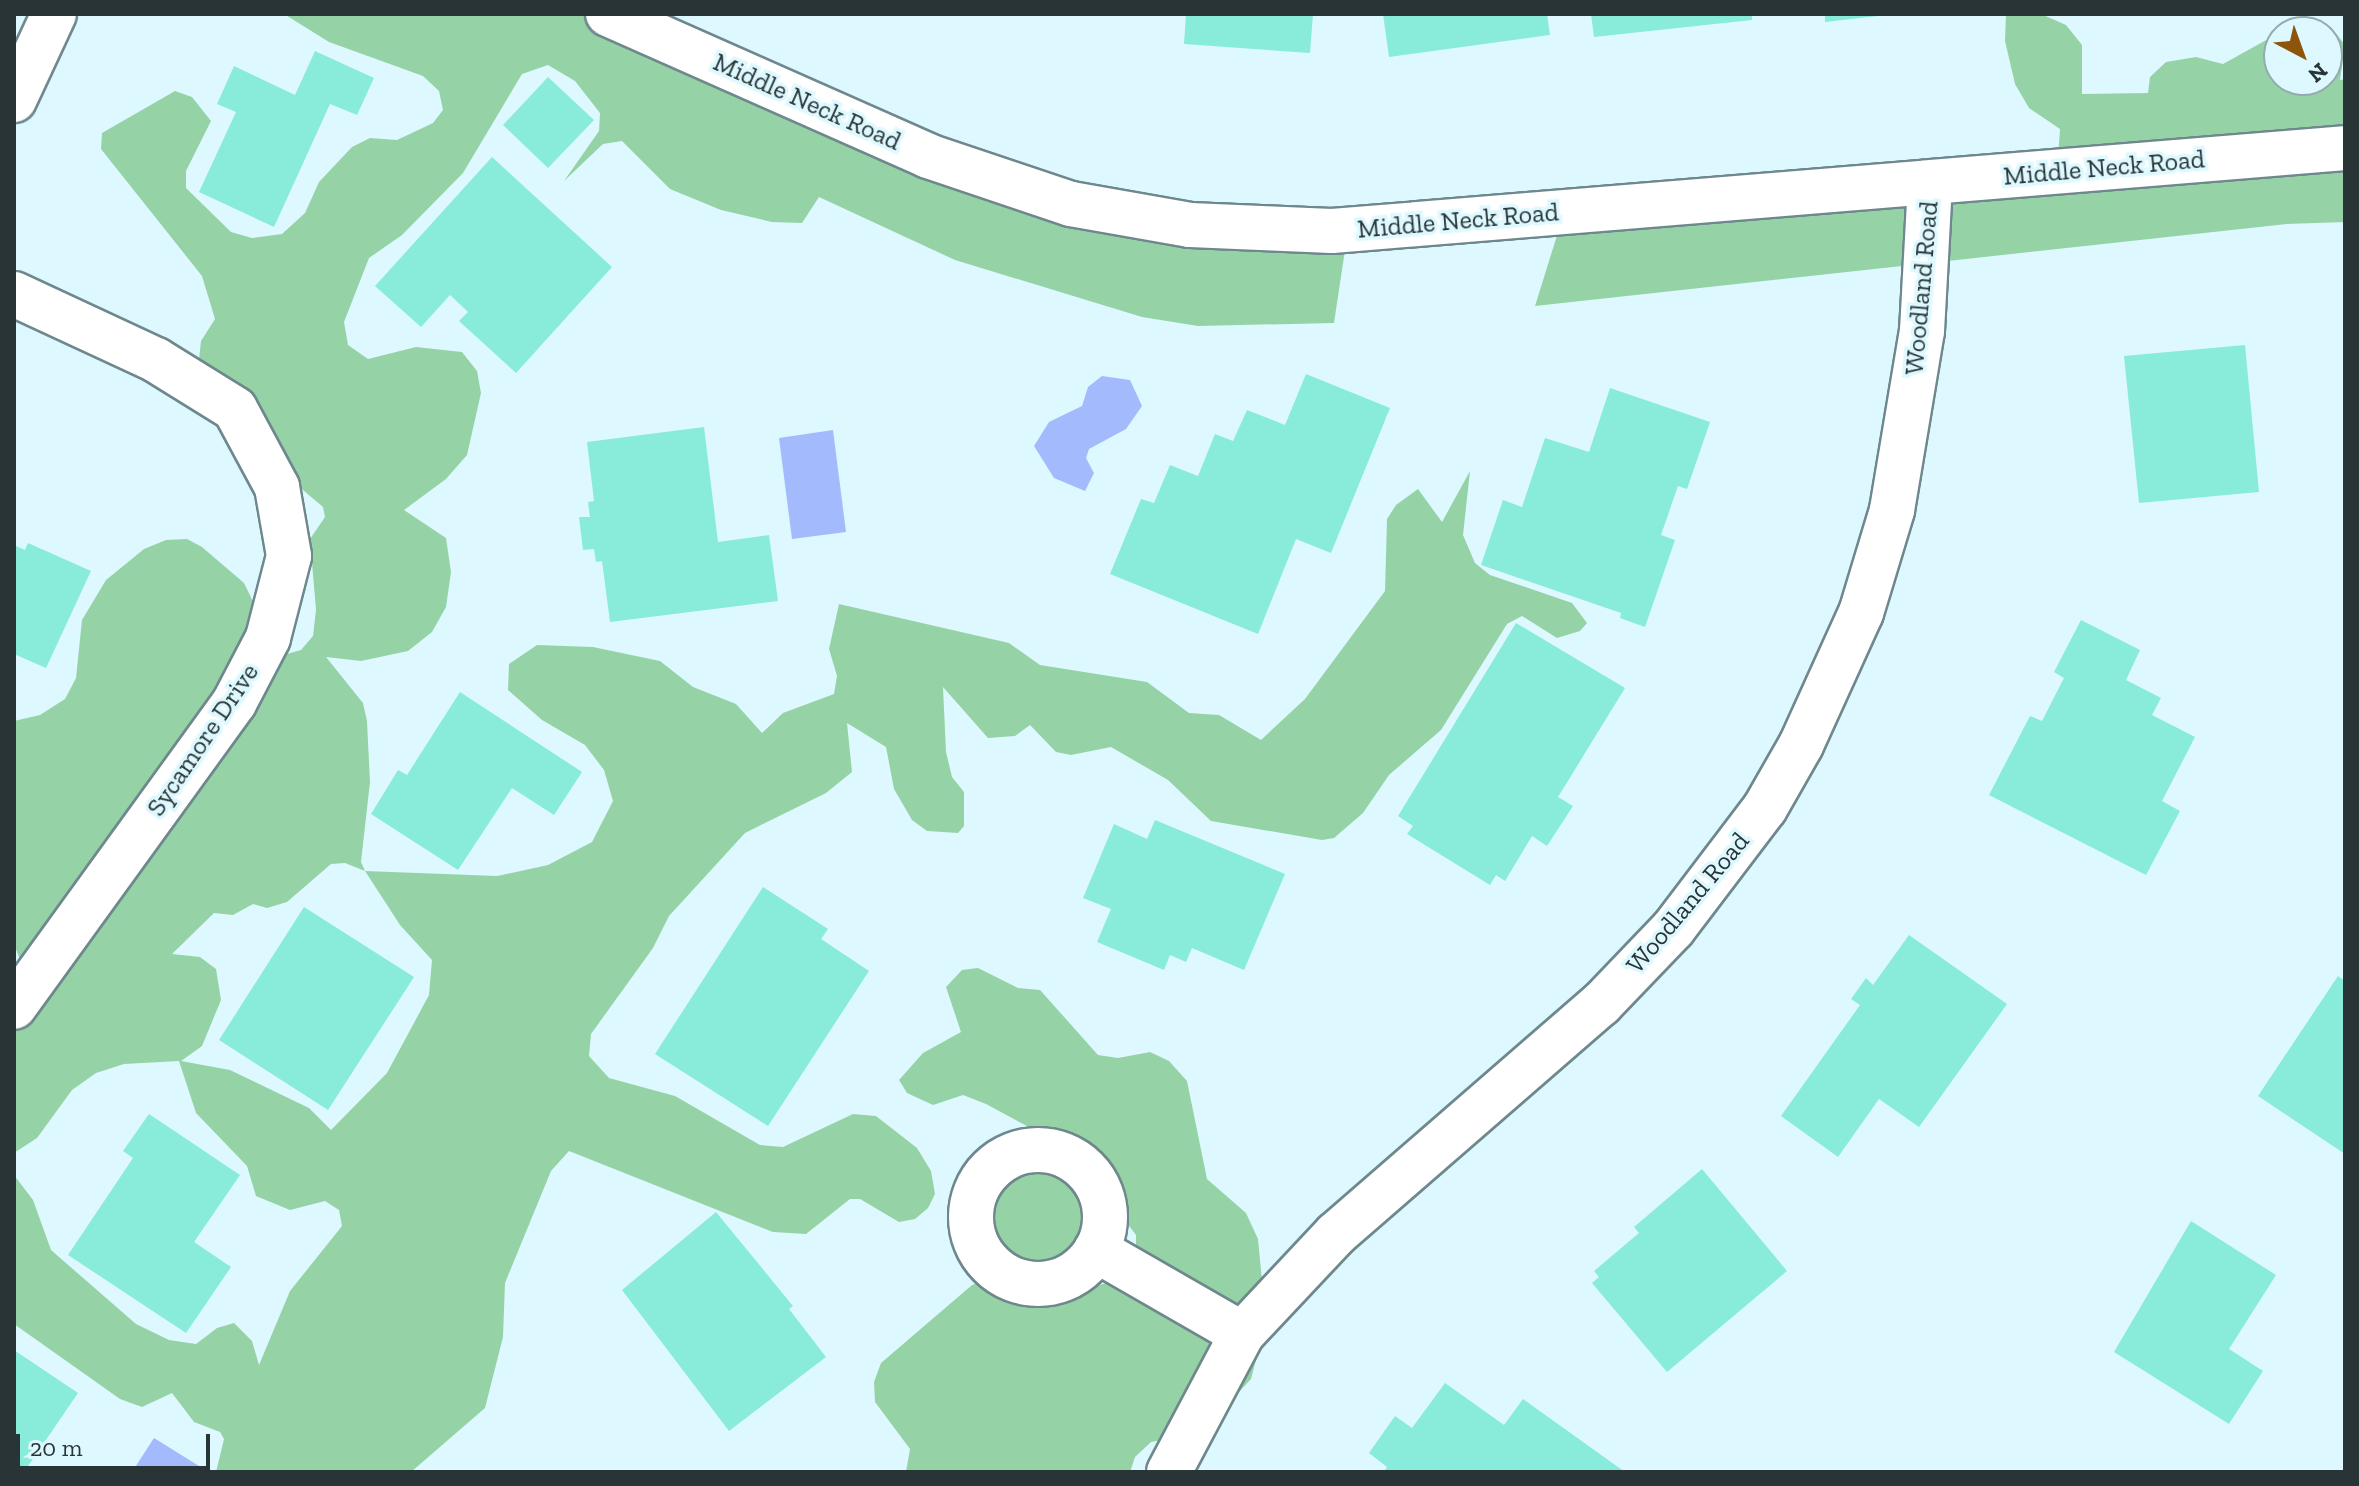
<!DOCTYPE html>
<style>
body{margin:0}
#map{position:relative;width:2359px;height:1486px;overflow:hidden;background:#ddf9ff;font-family:"Zilla Slab",serif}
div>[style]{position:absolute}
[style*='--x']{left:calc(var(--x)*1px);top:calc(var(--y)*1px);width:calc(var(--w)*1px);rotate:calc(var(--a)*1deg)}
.green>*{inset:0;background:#95d3a6}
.round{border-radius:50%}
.water>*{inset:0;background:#a3bafc}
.building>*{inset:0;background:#89ebda}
.roads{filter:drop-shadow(2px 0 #6e888d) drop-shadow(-2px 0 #6e888d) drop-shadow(0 2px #6e888d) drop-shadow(0 -2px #6e888d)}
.minor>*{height:44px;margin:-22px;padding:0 22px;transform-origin:22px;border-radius:22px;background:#fff}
.minor>.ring{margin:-22px;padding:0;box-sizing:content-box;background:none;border:44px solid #fff;border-radius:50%}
.secondary>*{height:44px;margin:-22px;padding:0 22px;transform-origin:22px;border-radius:22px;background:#fff}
span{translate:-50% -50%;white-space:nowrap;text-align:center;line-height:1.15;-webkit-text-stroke:7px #ddf9ff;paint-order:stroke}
.street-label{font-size:26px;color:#293436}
.frame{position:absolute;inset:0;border:16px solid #293436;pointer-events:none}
.north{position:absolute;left:2263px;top:16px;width:80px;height:80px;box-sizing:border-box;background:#ddf9ff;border:2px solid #95aaaf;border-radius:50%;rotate:139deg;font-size:22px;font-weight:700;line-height:32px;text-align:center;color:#293436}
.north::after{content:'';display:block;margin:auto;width:28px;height:36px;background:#8d550c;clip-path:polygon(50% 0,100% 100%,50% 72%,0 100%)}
.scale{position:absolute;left:16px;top:1434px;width:194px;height:36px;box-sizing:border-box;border:4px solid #293436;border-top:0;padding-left:10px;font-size:24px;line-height:28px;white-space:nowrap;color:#293436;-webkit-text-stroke:6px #ddf9ff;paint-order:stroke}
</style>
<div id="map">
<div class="green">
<div style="clip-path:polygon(evenodd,284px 14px,608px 14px,1080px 205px,1348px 230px,1334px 323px,1198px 326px,1142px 317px,955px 260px,819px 197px,802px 223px,772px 222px,721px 210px,670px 189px,622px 141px,603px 144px,564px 181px,599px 131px,600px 113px,575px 81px,548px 65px,522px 74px,463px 173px,402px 235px,369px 258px,344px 322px,348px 345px,368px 359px,416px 347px,462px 352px,477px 371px,481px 393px,467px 455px,446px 479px,404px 510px,446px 538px,451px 572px,446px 607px,432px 632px,408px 651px,361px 661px,326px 657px,363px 703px,367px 721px,370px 782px,361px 862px,365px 871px,497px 876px,548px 865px,592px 842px,613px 801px,604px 770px,585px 745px,542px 720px,508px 690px,509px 664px,537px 645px,593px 647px,660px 661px,693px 687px,736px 704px,762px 733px,783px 713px,834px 694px,837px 676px,829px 649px,839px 604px,1009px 643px,1040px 665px,1147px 682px,1189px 713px,1219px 715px,1261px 740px,1305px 699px,1385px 591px,1387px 519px,1396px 505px,1418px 489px,1442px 522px,1470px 471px,1463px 535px,1475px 563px,1490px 575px,1572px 603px,1587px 623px,1580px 631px,1557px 638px,1522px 616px,1507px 624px,1441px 730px,1389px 775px,1363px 813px,1334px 838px,1322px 840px,1211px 821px,1168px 780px,1111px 747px,1071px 755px,1056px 752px,1030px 725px,1015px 736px,988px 738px,943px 687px,946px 752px,952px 777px,964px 792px,964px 826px,958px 833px,927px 831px,912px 820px,894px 789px,886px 747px,847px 723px,852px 772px,826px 793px,745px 833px,669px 916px,653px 948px,591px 1034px,589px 1056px,609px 1078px,675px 1096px,760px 1145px,783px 1147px,853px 1114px,876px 1116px,917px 1148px,931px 1171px,935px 1194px,928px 1208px,915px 1219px,899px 1222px,860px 1199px,850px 1199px,806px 1234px,773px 1232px,569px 1151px,551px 1171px,505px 1283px,503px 1337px,485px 1408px,411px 1472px,216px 1472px,224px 1439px,220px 1432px,194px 1422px,172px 1393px,142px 1407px,120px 1399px,14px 1324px,14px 1175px,33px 1200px,51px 1250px,136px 1324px,169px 1340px,196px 1344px,217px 1328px,234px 1323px,252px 1341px,259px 1365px,290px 1291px,342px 1226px,339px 1210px,325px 1201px,290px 1210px,256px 1196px,247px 1166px,196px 1113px,179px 1061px,124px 1064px,96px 1073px,72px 1090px,37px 1138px,14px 1153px,14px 987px,24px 970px,14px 944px,14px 721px,40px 715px,65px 699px,76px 678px,82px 620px,106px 580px,144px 549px,166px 540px,187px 539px,202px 547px,244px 583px,276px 649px,287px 654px,301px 650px,313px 636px,316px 610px,310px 539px,325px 517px,323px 507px,291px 480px,283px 451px,230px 413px,199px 359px,201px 341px,215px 319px,202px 276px,101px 149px,102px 133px,175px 91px,192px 97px,211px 121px,186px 171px,186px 188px,231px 232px,252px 238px,282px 234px,305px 213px,319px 182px,352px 147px,370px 138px,397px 140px,433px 123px,443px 110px,439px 91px,423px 76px,329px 42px,284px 14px,345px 863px,365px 871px,400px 925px,432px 960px,429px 995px,387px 1073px,331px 1130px,309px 1108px,230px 1070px,181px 1061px,202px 1046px,221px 1000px,216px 969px,200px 957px,172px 954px,214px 913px,233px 915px,253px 904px,267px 908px,287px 902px,331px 864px,345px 863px)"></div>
<div style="clip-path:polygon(2006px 14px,2041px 14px,2066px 25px,2082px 45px,2082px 94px,2148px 93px,2150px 77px,2166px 62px,2196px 57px,2223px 64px,2279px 33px,2279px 80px,2327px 80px,2327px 32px,2280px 32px,2316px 21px,2331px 27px,2345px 45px,2340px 80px,2345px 79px,2345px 222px,2287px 224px,1535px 306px,1564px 213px,2057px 172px,2060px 129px,2029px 108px,2015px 84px,2005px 41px)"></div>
<div style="clip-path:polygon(978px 968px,1018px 988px,1040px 990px,1098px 1055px,1118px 1058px,1150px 1052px,1169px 1061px,1187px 1081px,1207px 1179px,1246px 1213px,1258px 1239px,1266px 1322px,1251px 1379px,1201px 1433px,1151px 1442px,1135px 1457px,1130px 1472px,906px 1472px,910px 1449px,875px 1402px,874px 1382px,881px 1363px,972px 1285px,987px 1280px,1024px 1296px,1057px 1294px,1121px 1280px,1136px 1263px,1136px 1235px,1117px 1210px,1100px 1173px,1077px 1153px,986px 1104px,963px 1095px,933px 1105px,907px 1093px,899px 1080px,923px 1053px,961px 1032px,946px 987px,962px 970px)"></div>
<div class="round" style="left:971px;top:1150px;width:134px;height:134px"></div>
</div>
<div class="water">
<div style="clip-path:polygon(1102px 376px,1130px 380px,1142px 406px,1126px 429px,1089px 449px,1086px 458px,1094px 473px,1085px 491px,1054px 478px,1034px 446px,1049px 422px,1082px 406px,1088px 387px)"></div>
<div style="clip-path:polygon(833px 430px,846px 532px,792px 539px,779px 438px)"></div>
<div style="clip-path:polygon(154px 1438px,199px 1466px,195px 1472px,132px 1472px)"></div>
</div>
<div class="building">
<div style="clip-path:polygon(1186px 14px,1313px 14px,1310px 53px,1184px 44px)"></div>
<div style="clip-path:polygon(1383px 14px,1547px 14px,1550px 35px,1389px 57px)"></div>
<div style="clip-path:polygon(1591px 14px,1752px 14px,1752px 20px,1594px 37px)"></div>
<div style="clip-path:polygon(1825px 14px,1878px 14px,1878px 16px,1825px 22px)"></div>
<div style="clip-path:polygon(315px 51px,374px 78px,357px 115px,330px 104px,274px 227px,199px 192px,236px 112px,217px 104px,234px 66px,295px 95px)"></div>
<div style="clip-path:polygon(548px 77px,594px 120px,548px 168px,503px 125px)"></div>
<div style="clip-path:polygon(492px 157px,612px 267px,516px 373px,459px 321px,468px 312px,450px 295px,421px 327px,375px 286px)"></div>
<div style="clip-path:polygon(2245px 345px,2259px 492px,2139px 503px,2124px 356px)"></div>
<div style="clip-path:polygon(1306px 374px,1390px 408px,1331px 553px,1296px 539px,1258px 634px,1110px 574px,1141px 499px,1154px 503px,1170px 465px,1198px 476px,1215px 434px,1233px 441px,1247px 410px,1285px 425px)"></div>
<div style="clip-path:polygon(1610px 388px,1710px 422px,1687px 489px,1678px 486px,1661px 535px,1675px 540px,1645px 627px,1620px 618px,1621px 613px,1481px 565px,1503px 500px,1522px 507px,1545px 438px,1589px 452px)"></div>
<div style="clip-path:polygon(704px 427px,718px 542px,769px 535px,778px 601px,610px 622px,602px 561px,596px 562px,594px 549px,583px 550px,579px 517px,590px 517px,588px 502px,594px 501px,587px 442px)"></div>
<div style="clip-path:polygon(28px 543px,91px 571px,46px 668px,14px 654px,14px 545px,25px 550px)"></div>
<div style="clip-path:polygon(2081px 620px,2140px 650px,2126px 680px,2161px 698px,2152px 715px,2195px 737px,2162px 801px,2180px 811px,2146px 875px,1989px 795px,2030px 716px,2042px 721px,2064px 678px,2054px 672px)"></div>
<div style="clip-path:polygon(1516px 623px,1625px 688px,1558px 797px,1573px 806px,1547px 846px,1532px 836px,1505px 881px,1496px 875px,1490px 885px,1407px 834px,1413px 826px,1398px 816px)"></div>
<div style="clip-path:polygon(460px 692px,582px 772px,554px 815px,512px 788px,458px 870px,371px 814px,398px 770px,407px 775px)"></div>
<div style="clip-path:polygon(1155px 820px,1285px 874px,1244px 970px,1192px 948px,1186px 962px,1170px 955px,1164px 970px,1097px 942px,1111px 909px,1083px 898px,1114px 824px,1147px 839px)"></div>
<div style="clip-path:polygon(763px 887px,828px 929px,821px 939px,869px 971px,768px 1126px,655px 1054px)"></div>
<div style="clip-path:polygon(304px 907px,414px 977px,328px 1110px,219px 1040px)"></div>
<div style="clip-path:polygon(1909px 935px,2007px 1004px,1919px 1127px,1879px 1099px,1838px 1157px,1781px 1116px,1860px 1005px,1851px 999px,1866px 978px,1873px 985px)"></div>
<div style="clip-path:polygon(2338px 976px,2345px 981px,2345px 1154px,2258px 1096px)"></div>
<div style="clip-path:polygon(149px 1114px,240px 1175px,194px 1242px,231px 1267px,186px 1333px,68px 1255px,133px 1158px,123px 1151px)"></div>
<div style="clip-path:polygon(1702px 1169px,1787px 1271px,1667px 1372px,1592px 1283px,1599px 1277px,1594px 1271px,1639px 1233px,1634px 1227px)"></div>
<div style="clip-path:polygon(716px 1212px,793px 1306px,789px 1309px,826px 1357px,729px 1431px,622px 1290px)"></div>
<div style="clip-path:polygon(2191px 1221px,2276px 1275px,2229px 1349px,2263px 1371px,2229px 1424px,2114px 1352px)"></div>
<div style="clip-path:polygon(14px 1350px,78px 1393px,26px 1469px,30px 1472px,14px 1472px)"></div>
<div style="clip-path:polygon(1445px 1383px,1504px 1425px,1523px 1399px,1625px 1472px,1384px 1472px,1387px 1467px,1369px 1453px,1395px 1416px,1412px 1428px)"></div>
</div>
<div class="roads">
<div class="minor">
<div style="--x:14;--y:100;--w:95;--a:-65.1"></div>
<div style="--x:14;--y:294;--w:157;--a:24.9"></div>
<div style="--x:156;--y:360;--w:93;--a:31.8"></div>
<div style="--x:235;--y:409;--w:89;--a:61.7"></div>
<div style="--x:277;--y:487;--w:70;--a:80.1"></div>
<div style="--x:289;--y:556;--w:85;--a:104.4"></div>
<div style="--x:268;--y:638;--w:73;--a:117.6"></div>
<div style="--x:234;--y:703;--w:375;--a:125.9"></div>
<div class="ring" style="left:971px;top:1150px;width:90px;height:90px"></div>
<div style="--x:1096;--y:1250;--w:168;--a:29.9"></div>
<div style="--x:1169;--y:1472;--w:156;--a:-62.1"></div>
<div style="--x:1242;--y:1334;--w:137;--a:-46.8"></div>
<div style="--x:1336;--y:1234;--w:351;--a:-41"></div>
<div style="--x:1601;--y:1004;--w:104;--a:-46.2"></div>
<div style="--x:1673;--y:929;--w:152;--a:-52.8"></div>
<div style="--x:1765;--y:808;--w:73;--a:-60.3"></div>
<div style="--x:1801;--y:745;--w:145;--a:-65.6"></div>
<div style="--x:1861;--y:613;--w:108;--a:-73.2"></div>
<div style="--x:1892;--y:510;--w:181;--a:-80.5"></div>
<div style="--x:1922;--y:331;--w:148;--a:-86.9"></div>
</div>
<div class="secondary">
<div style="--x:608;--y:14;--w:350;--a:23.9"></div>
<div style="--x:928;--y:156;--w:151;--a:18.6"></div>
<div style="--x:1071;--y:204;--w:121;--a:10"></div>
<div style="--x:1190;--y:225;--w:142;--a:2.4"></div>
<div style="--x:1332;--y:231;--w:1016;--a:-4.68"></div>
</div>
</div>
<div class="street-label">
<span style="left:807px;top:102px;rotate:24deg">Middle Neck Road</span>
<span style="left:2104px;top:168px;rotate:-5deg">Middle Neck Road</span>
<span style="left:1458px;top:221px;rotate:-5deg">Middle Neck Road</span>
<span style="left:1922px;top:288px;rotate:-85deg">Woodland Road</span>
<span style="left:203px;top:740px;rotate:-56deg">Sycamore Drive</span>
<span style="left:1688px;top:903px;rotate:-50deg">Woodland Road</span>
</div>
<div class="frame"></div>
<div class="north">N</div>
<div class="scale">20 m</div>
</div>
